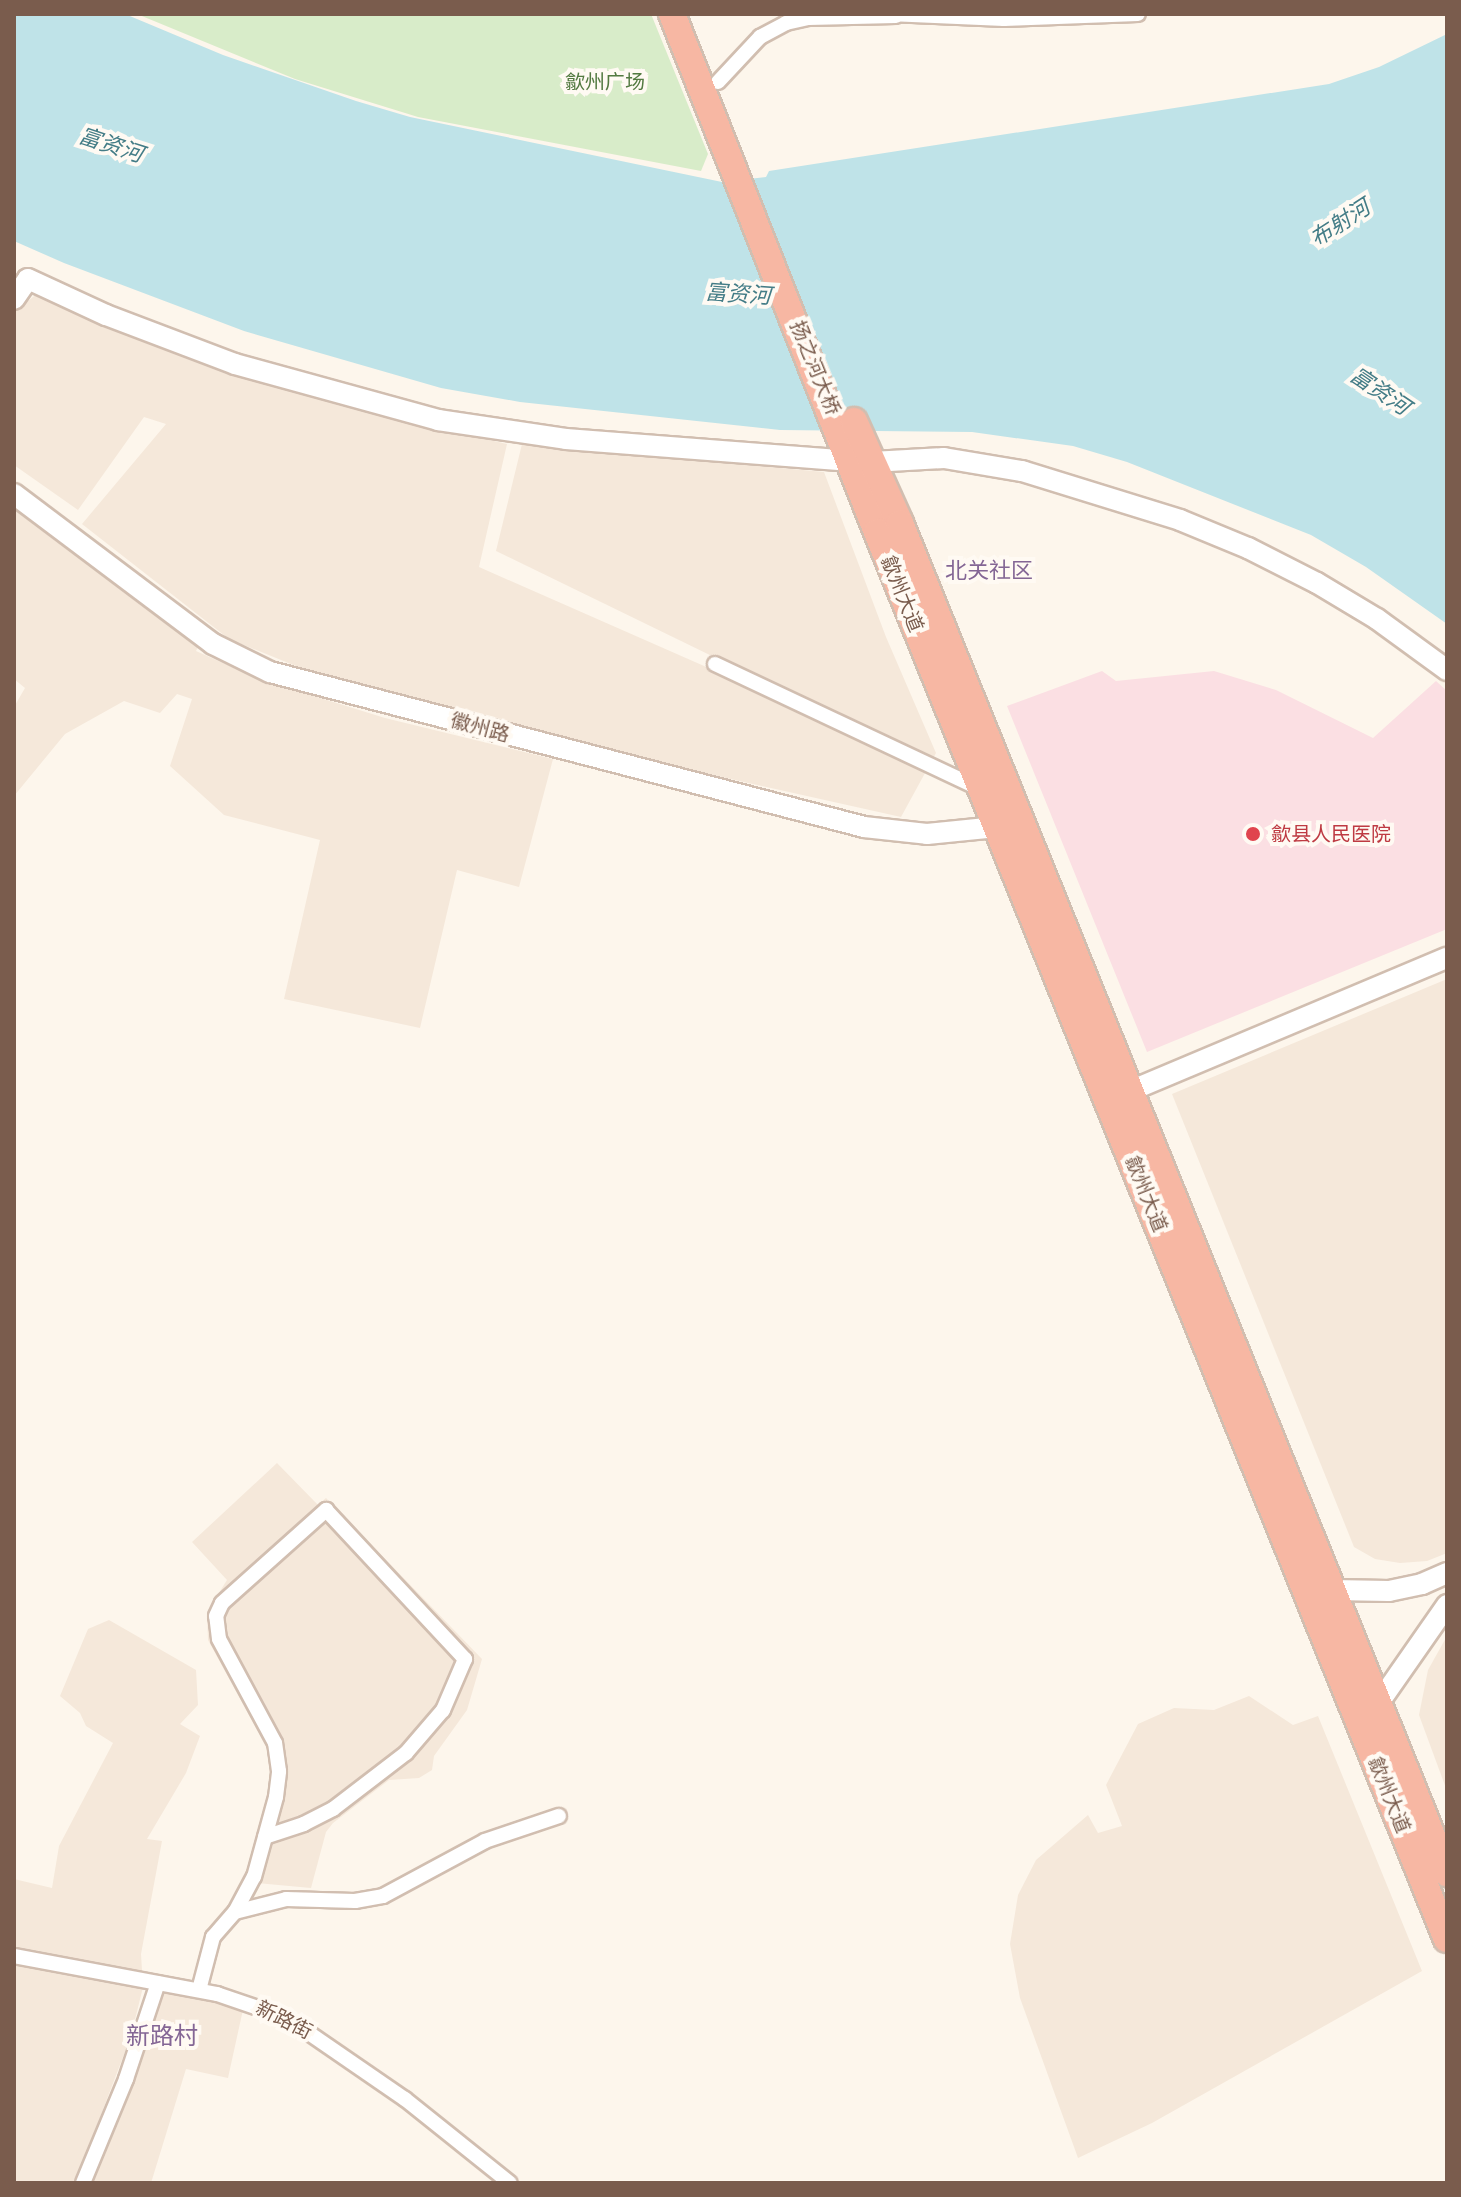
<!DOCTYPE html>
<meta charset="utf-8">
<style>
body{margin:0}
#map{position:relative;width:1461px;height:2197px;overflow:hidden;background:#fdf6ec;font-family:"Fira Sans","Noto Sans SC",sans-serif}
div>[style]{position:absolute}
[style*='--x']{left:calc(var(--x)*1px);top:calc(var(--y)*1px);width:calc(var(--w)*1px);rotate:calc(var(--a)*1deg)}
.residential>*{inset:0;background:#f5e8da}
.medical>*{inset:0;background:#fbdfe3}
.green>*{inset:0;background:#d8ecc9}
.water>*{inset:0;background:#bfe3e8}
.roads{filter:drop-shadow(2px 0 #d1beb0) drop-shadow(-2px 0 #d1beb0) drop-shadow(0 2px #d1beb0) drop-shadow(0 -2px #d1beb0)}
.street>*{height:14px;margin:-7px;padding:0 7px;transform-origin:7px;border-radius:7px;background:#fff}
.secondary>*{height:20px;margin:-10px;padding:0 10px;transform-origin:10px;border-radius:10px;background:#fff}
.highway>*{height:26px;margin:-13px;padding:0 13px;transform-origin:13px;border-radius:13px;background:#f7b7a3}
.dots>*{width:22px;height:22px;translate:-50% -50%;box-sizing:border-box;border:4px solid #fffaf3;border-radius:50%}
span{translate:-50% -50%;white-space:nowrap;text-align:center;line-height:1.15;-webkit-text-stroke:8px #fffaf3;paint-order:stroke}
.park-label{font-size:20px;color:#537a41}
.street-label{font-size:20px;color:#7a5c4d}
.health-label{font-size:20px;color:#be3a42}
.left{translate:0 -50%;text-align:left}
.water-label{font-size:22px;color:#437c86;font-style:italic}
.neighbourhood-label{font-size:22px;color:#846695}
.quarter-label{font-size:24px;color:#846695}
.frame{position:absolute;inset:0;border:16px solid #7a5c4d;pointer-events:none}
</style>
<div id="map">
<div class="residential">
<div style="clip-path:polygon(38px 293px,188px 358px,341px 406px,507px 444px,479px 567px,745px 684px,755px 677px,496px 551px,522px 444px,824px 472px,886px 637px,936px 753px,901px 817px,695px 771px,313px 673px,229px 639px,82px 524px,166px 424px,144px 417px,78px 510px,14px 465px,14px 312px)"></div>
<div style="clip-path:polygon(14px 509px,200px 643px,196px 651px,259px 679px,385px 718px,553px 759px,519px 887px,457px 870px,420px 1028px,284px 999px,320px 840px,224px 815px,170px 766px,192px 699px,177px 694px,160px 713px,124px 701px,65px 734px,14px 796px,14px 707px,25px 688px,14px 679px)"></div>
<div style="clip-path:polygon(1447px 979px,1447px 1553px,1427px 1561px,1400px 1563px,1375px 1559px,1354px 1547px,1172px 1094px)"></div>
<div style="clip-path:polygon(277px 1463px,318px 1505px,326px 1498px,482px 1659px,467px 1710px,434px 1756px,432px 1770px,419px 1778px,389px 1780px,333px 1823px,326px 1832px,311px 1888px,247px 1882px,272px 1774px,267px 1748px,208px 1640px,207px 1612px,227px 1580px,192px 1542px)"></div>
<div style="clip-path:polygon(109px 1620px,196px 1670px,198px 1705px,180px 1724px,200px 1736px,186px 1773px,147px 1839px,162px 1841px,141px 1954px,143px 1987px,131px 2036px,75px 2183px,14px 2183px,14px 1879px,52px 1888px,59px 1846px,113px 1743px,86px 1726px,80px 1713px,60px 1696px,88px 1629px)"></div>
<div style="clip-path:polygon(1447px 1636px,1447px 1791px,1419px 1715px,1428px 1670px)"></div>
<div style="clip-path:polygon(1249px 1696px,1293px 1725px,1318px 1716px,1422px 1971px,1152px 2123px,1078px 2158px,1020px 1998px,1010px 1944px,1018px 1895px,1036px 1860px,1088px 1815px,1098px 1833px,1122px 1826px,1106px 1785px,1138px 1724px,1174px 1708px,1214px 1710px)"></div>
<div style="clip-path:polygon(160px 1987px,244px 2005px,228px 2078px,186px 2069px,151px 2183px,87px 2183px)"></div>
</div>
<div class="medical">
<div style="clip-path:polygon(1102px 671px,1116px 681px,1214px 671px,1276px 690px,1373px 738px,1436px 681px,1447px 691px,1447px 929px,1147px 1052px,1007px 706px)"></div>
</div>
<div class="green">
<div style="clip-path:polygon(137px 14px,651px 14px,708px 154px,701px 171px,418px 117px,295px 79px)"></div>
</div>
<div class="water">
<div style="clip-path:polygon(14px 14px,125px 14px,223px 55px,356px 101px,410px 117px,722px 182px,766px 177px,769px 171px,1329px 84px,1379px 67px,1447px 34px,1447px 624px,1366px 567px,1311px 535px,1127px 462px,1073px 446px,972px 432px,780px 430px,520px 402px,441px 388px,244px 331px,64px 263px,14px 241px)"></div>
</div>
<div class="roads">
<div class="street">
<div style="--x:889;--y:14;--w:115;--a:2.5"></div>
<div style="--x:1004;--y:19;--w:134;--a:-2.1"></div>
<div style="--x:718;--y:82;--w:62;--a:-47"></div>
<div style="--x:760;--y:37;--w:30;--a:-28"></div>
<div style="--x:786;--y:23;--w:23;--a:-13"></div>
<div style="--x:808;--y:18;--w:88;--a:-1.3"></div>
<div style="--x:715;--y:664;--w:292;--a:25.2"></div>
<div style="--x:235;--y:1912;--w:53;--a:-14.3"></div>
<div style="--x:286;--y:1899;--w:69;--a:1.7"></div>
<div style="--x:355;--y:1901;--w:28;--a:-10"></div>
<div style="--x:383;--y:1896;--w:116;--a:-28.3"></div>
<div style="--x:485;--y:1841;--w:78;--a:-18.7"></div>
<div style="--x:14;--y:1956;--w:207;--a:10.6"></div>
<div style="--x:217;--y:1994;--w:74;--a:18.9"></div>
<div style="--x:287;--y:2018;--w:143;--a:34.5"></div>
<div style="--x:405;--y:2099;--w:134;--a:38.7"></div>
<div style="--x:199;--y:1990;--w:55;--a:-75.2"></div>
<div style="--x:213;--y:1937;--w:33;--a:-49"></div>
<div style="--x:235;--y:1912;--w:40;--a:-62"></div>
<div style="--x:254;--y:1877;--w:83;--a:-74.6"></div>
<div style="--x:276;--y:1797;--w:26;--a:-83"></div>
<div style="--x:279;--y:1771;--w:28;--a:-98"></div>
<div style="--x:275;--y:1743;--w:118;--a:-118.3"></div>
<div style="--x:219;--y:1639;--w:23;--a:-97"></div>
<div style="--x:216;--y:1616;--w:14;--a:-65"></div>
<div style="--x:222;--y:1603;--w:140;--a:-41.8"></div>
<div style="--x:326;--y:1510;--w:204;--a:47"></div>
<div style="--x:465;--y:1659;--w:56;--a:113.3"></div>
<div style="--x:443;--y:1710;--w:57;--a:130.7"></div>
<div style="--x:406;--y:1753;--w:92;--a:142.5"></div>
<div style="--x:333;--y:1809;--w:33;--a:153"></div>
<div style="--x:304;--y:1824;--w:41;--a:161.6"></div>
<div style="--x:83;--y:2183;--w:113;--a:-67.5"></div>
<div style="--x:126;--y:2079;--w:101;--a:-71.6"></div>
</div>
<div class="secondary">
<div style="--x:14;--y:299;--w:24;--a:-55"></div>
<div style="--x:28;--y:279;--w:86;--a:24.8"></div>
<div style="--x:106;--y:315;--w:138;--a:20.8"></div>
<div style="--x:235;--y:364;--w:211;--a:15.4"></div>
<div style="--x:438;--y:420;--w:129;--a:8.4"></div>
<div style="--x:566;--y:439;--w:286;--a:4.4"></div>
<div style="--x:872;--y:462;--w:72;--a:-3.2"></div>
<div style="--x:944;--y:458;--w:79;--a:9.5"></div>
<div style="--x:1022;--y:471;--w:165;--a:17.2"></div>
<div style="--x:1180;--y:520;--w:74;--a:22.4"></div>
<div style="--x:1248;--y:548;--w:77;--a:26.9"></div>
<div style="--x:1317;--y:583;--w:70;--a:31"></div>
<div style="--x:1377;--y:619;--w:87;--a:36.1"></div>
<div style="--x:14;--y:494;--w:249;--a:37"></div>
<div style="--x:213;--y:644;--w:64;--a:26.2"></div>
<div style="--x:270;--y:672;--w:614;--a:14.62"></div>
<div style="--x:864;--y:827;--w:63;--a:6.3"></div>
<div style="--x:927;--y:834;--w:70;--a:-5.7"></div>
<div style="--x:1130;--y:1091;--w:344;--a:-22.8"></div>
<div style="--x:1332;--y:1590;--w:57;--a:1"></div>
<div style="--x:1389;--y:1591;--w:34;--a:-12"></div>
<div style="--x:1422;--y:1584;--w:27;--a:-24"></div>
<div style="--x:1378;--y:1704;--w:121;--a:-55.1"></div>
</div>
<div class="highway">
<div style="--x:672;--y:14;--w:557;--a:68.41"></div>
<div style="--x:877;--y:532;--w:1518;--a:67.95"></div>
<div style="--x:854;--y:421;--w:112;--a:65.7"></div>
<div style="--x:900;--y:523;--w:1457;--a:67.94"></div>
</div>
</div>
<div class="dots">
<div style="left:1253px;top:834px;background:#e0444e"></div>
</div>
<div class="park-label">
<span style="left:605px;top:82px">歙州广场</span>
</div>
<div class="street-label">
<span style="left:815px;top:368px;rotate:68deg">扬之河大桥</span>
<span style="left:902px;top:594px;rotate:68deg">歙州大道</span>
<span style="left:480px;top:728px;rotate:15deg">徽州路</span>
<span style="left:1146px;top:1194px;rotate:68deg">歙州大道</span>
<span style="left:1389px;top:1795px;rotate:68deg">歙州大道</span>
<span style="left:284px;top:2020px;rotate:27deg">新路街</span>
</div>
<div class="health-label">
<span class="left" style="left:1271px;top:834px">歙县人民医院</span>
</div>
<div class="water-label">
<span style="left:111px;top:145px;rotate:18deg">富资河</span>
<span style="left:1340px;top:223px;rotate:-33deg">布射河</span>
<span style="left:738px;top:294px;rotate:4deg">富资河</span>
<span style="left:1380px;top:391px;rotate:34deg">富资河</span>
</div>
<div class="neighbourhood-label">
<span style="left:989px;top:571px">北关社区</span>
</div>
<div class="quarter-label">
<span style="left:162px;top:2037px">新路村</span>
</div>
<div class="frame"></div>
</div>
